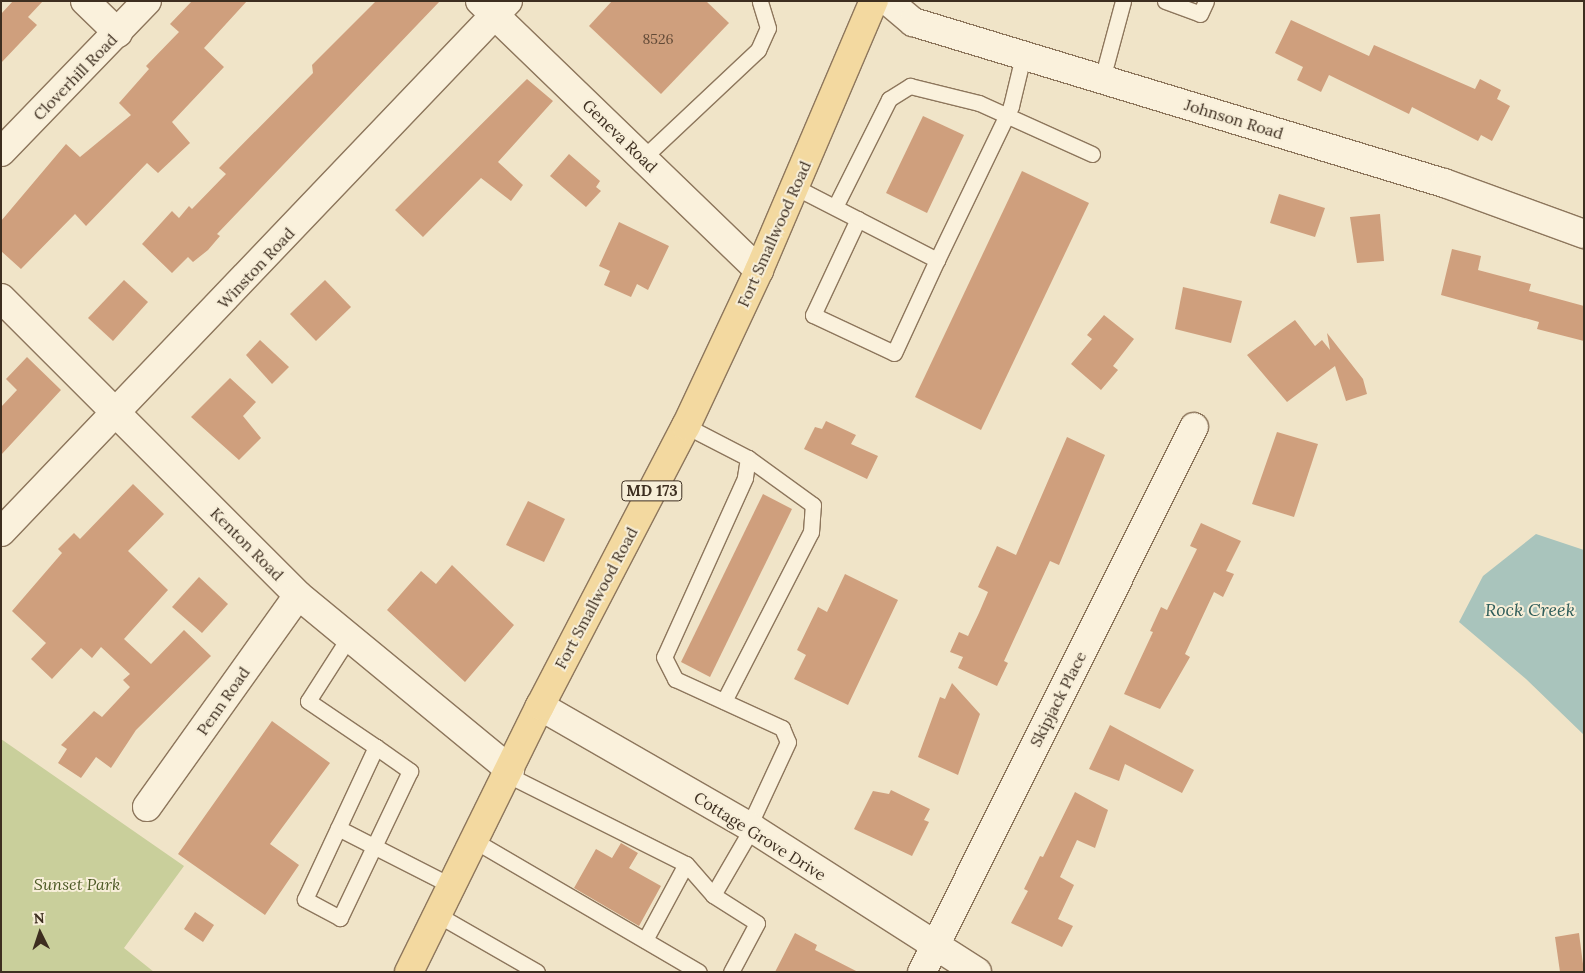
<!DOCTYPE html>
<style>
body{margin:0}
#map{position:relative;width:1585px;height:973px;overflow:hidden;background:#f0e4c8;font-family:Lora,serif}
div>[style]{position:absolute}
[style*='--x']{left:calc(var(--x)*1px);top:calc(var(--y)*1px);width:calc(var(--w)*1px);rotate:calc(var(--a)*1deg)}
.green>*{inset:0;background:#c9cf9b}
.water>*{inset:0;background:#a9c4bc}
.building>*{inset:0;background:#cf9f7d}
.roads{filter:drop-shadow(1px 0 #8d765c) drop-shadow(-1px 0 #8d765c) drop-shadow(0 1px #8d765c) drop-shadow(0 -1px #8d765c)}
.service>*{height:15px;margin:-7.5px;padding:0 7.5px;transform-origin:7.5px;border-radius:7.5px;background:#faf1dc}
.minor>*{height:28px;margin:-14px;padding:0 14px;transform-origin:14px;border-radius:14px;background:#faf1dc}
.primary>*{height:28px;margin:-14px;padding:0 14px;transform-origin:14px;border-radius:14px;background:#f3d9a0}
span{translate:-50% -50%;white-space:nowrap;text-align:center;line-height:1.15;-webkit-text-stroke:4px #f7eed8;paint-order:stroke}
.number-label{font-size:14px;color:#624a37}
.number-label span{-webkit-text-stroke-width:0}
.shield-label span{padding:1px 4px;background:#f7eed8;border:1px solid;border-radius:4px;-webkit-text-stroke-width:0}
.shield-label{font-size:15px;color:#3d2e20;font-weight:700}
.street-label{font-size:16px;color:#3d2e20}
.park-label{font-size:16px;color:#4d5a26;font-style:italic}
.water-label{font-size:18px;color:#2f5d5a;font-style:italic}
.frame{position:absolute;inset:0;border:2px solid #3d2e20;pointer-events:none}
.north{position:absolute;left:15px;top:908px;width:50px;height:50px;-webkit-text-stroke:4px #f7eed8;paint-order:stroke;rotate:356deg;font-size:14px;font-weight:700;line-height:20px;text-align:center;color:#3d2e20}
.north::after{content:'';display:block;margin:auto;width:18px;height:22px;background:#3d2e20;clip-path:polygon(50% 0,100% 100%,50% 72%,0 100%)}
</style>
<div id="map">
<div class="green">
<div style="clip-path:polygon(1px 739px,184px 866px,124px 948px,154px 972px,1px 972px)"></div>
</div>
<div class="water">
<div style="clip-path:polygon(1536px 534px,1584px 550px,1584px 735px,1526px 679px,1459px 622px,1483px 576px)"></div>
</div>
<div class="building">
<div style="clip-path:polygon(13px 1px,43px 1px,28px 17px,37px 25px,1px 63px,1px 14px)"></div>
<div style="clip-path:polygon(192px 1px,247px 1px,204px 48px,224px 67px,172px 122px,190px 143px,158px 173px,147px 163px,86px 226px,75px 214px,21px 269px,1px 251px,1px 221px,66px 144px,80px 157px,131px 115px,119px 103px,149px 69px,146px 66px,179px 32px,170px 24px)"></div>
<div style="clip-path:polygon(376px 1px,440px 1px,217px 234px,220px 236px,208px 250px,193px 262px,188px 257px,172px 273px,142px 244px,172px 211px,179px 218px,189px 206px,192px 209px,226px 174px,219px 168px,313px 73px,312px 65px)"></div>
<div style="clip-path:polygon(612px 1px,706px 1px,729px 23px,661px 94px,589px 26px)"></div>
<div style="clip-path:polygon(1291px 20px,1369px 56px,1374px 45px,1475px 89px,1480px 79px,1501px 90px,1497px 99px,1510px 106px,1492px 141px,1481px 135px,1478px 141px,1412px 107px,1409px 114px,1329px 75px,1321px 92px,1297px 80px,1303px 67px,1275px 53px)"></div>
<div style="clip-path:polygon(527px 79px,553px 101px,498px 162px,523px 185px,511px 201px,481px 178px,423px 237px,395px 210px)"></div>
<div style="clip-path:polygon(923px 116px,964px 135px,927px 213px,886px 193px)"></div>
<div style="clip-path:polygon(569px 154px,600px 181px,596px 187px,601px 191px,586px 207px,550px 176px)"></div>
<div style="clip-path:polygon(1022px 171px,1089px 203px,981px 430px,915px 397px)"></div>
<div style="clip-path:polygon(1279px 194px,1325px 208px,1315px 237px,1270px 223px)"></div>
<div style="clip-path:polygon(1380px 214px,1384px 261px,1357px 263px,1350px 217px)"></div>
<div style="clip-path:polygon(619px 222px,669px 246px,648px 290px,637px 284px,631px 297px,604px 285px,610px 271px,599px 266px)"></div>
<div style="clip-path:polygon(1452px 249px,1481px 256px,1478px 270px,1531px 284px,1529px 291px,1584px 306px,1584px 341px,1537px 329px,1539px 322px,1441px 295px)"></div>
<div style="clip-path:polygon(124px 280px,148px 302px,113px 341px,88px 318px)"></div>
<div style="clip-path:polygon(325px 280px,351px 307px,316px 341px,290px 314px)"></div>
<div style="clip-path:polygon(1183px 287px,1242px 301px,1231px 343px,1175px 329px)"></div>
<div style="clip-path:polygon(1104px 315px,1134px 339px,1113px 366px,1118px 370px,1101px 390px,1071px 364px,1092px 339px,1087px 335px)"></div>
<div style="clip-path:polygon(1295px 320px,1315px 346px,1322px 340px,1330px 350px,1327px 333px,1363px 379px,1367px 394px,1346px 401px,1335px 366px,1287px 402px,1247px 355px)"></div>
<div style="clip-path:polygon(260px 340px,289px 367px,272px 384px,246px 355px)"></div>
<div style="clip-path:polygon(27px 357px,61px 390px,1px 455px,1px 407px,17px 390px,6px 379px)"></div>
<div style="clip-path:polygon(230px 378px,256px 402px,243px 416px,261px 438px,239px 460px,191px 417px)"></div>
<div style="clip-path:polygon(826px 421px,856px 435px,851px 444px,878px 456px,867px 479px,804px 449px,815px 427px,822px 429px)"></div>
<div style="clip-path:polygon(1277px 432px,1318px 444px,1294px 517px,1252px 504px)"></div>
<div style="clip-path:polygon(1067px 437px,1105px 455px,1059px 565px,1050px 561px,1004px 661px,1008px 663px,997px 686px,958px 668px,963px 657px,950px 652px,959px 632px,968px 636px,979px 613px,988px 592px,978px 587px,997px 546px,1016px 555px)"></div>
<div style="clip-path:polygon(133px 484px,164px 514px,128px 551px,168px 590px,124px 639px,151px 664px,184px 630px,211px 656px,136px 730px,111px 768px,96px 757px,81px 778px,58px 763px,67px 749px,61px 745px,94px 711px,102px 717px,130px 687px,123px 680px,130px 674px,101px 647px,92px 658px,81px 648px,52px 679px,31px 659px,46px 643px,12px 611px,62px 553px,58px 549px,74px 533px,80px 539px)"></div>
<div style="clip-path:polygon(763px 494px,792px 509px,710px 677px,681px 662px)"></div>
<div style="clip-path:polygon(528px 501px,565px 519px,544px 562px,506px 545px)"></div>
<div style="clip-path:polygon(1201px 523px,1241px 541px,1226px 571px,1234px 574px,1223px 597px,1214px 592px,1185px 654px,1190px 657px,1160px 709px,1124px 694px,1153px 632px,1150px 631px,1161px 607px,1167px 610px,1197px 549px,1190px 546px)"></div>
<div style="clip-path:polygon(452px 565px,514px 625px,465px 682px,387px 610px,421px 571px,436px 584px)"></div>
<div style="clip-path:polygon(845px 574px,898px 600px,848px 705px,794px 679px,806px 655px,797px 650px,818px 607px,827px 612px)"></div>
<div style="clip-path:polygon(199px 577px,228px 604px,202px 633px,172px 607px)"></div>
<div style="clip-path:polygon(952px 683px,980px 714px,958px 775px,918px 757px,940px 697px,945px 699px)"></div>
<div style="clip-path:polygon(272px 721px,330px 763px,270px 844px,299px 865px,265px 915px,178px 854px)"></div>
<div style="clip-path:polygon(1110px 725px,1194px 770px,1182px 793px,1125px 764px,1119px 781px,1089px 769px)"></div>
<div style="clip-path:polygon(891px 790px,930px 809px,924px 820px,929px 822px,912px 856px,854px 829px,873px 791px,889px 794px)"></div>
<div style="clip-path:polygon(1075px 792px,1108px 810px,1095px 848px,1077px 840px,1060px 877px,1074px 885px,1058px 919px,1073px 926px,1062px 947px,1011px 923px,1028px 891px,1024px 889px,1040px 856px,1043px 857px)"></div>
<div style="clip-path:polygon(621px 843px,638px 853px,629px 868px,661px 886px,639px 926px,574px 888px,596px 849px,612px 858px)"></div>
<div style="clip-path:polygon(195px 912px,214px 925px,203px 942px,184px 929px)"></div>
<div style="clip-path:polygon(795px 933px,817px 945px,815px 950px,858px 972px,775px 972px)"></div>
<div style="clip-path:polygon(1579px 933px,1584px 972px,1560px 972px,1555px 937px)"></div>
</div>
<div class="roads">
<div class="service">
<div style="--x:1165;--y:1;--w:37;--a:20"></div>
<div style="--x:1200;--y:14;--w:14;--a:-65"></div>
<div style="--x:1102;--y:79;--w:81;--a:-74.9"></div>
<div style="--x:643;--y:158;--w:158;--a:-43.2"></div>
<div style="--x:758;--y:50;--w:24;--a:-66"></div>
<div style="--x:768;--y:28;--w:28;--a:-107"></div>
<div style="--x:795;--y:187;--w:160;--a:27.2"></div>
<div style="--x:937;--y:260;--w:171;--a:-64.3"></div>
<div style="--x:1011;--y:106;--w:51;--a:-76.5"></div>
<div style="--x:835;--y:207;--w:121;--a:-63.4"></div>
<div style="--x:889;--y:99;--w:25;--a:-32"></div>
<div style="--x:910;--y:86;--w:71;--a:13.8"></div>
<div style="--x:979;--y:103;--w:124;--a:24.3"></div>
<div style="--x:858;--y:219;--w:106;--a:115.1"></div>
<div style="--x:813;--y:315;--w:89;--a:25.1"></div>
<div style="--x:894;--y:353;--w:102;--a:-65.2"></div>
<div style="--x:686;--y:426;--w:70;--a:27.3"></div>
<div style="--x:748;--y:458;--w:20;--a:99"></div>
<div style="--x:745;--y:478;--w:196;--a:114.3"></div>
<div style="--x:664;--y:657;--w:25;--a:63"></div>
<div style="--x:675;--y:679;--w:118;--a:24.6"></div>
<div style="--x:782;--y:728;--w:15;--a:67"></div>
<div style="--x:788;--y:742;--w:93;--a:114.9"></div>
<div style="--x:349;--y:637;--w:76;--a:122.6"></div>
<div style="--x:308;--y:701;--w:82;--a:34.1"></div>
<div style="--x:376;--y:747;--w:42;--a:35.2"></div>
<div style="--x:410;--y:771;--w:163;--a:115.5"></div>
<div style="--x:340;--y:918;--w:40;--a:-152"></div>
<div style="--x:305;--y:899;--w:168;--a:-65"></div>
<div style="--x:724;--y:701;--w:190;--a:-62.8"></div>
<div style="--x:811;--y:532;--w:27;--a:-86"></div>
<div style="--x:813;--y:505;--w:80;--a:-144.1"></div>
<div style="--x:508;--y:775;--w:199;--a:26.6"></div>
<div style="--x:686;--y:864;--w:41;--a:48.9"></div>
<div style="--x:338;--y:828;--w:128;--a:27"></div>
<div style="--x:475;--y:841;--w:259;--a:30.3"></div>
<div style="--x:438;--y:915;--w:114;--a:29.9"></div>
<div style="--x:645;--y:940;--w:86;--a:-61.7"></div>
<div style="--x:731;--y:972;--w:55;--a:-62"></div>
<div style="--x:757;--y:923;--w:52;--a:-147.5"></div>
<div style="--x:713;--y:895;--w:78;--a:-59.8"></div>
</div>
<div class="minor">
<div style="--x:85;--y:1;--w:46;--a:44.1"></div>
<div style="--x:480;--y:1;--w:388;--a:44"></div>
<div style="--x:888;--y:1;--w:33;--a:40"></div>
<div style="--x:913;--y:22;--w:555;--a:16.87"></div>
<div style="--x:1444;--y:183;--w:149;--a:20"></div>
<div style="--x:1;--y:152;--w:210;--a:-46"></div>
<div style="--x:1;--y:298;--w:420;--a:45"></div>
<div style="--x:298;--y:595;--w:275;--a:39.5"></div>
<div style="--x:1;--y:532;--w:734;--a:-46.32"></div>
<div style="--x:540;--y:706;--w:245;--a:29.9"></div>
<div style="--x:752;--y:828;--w:267;--a:32.6"></div>
<div style="--x:147;--y:807;--w:260;--a:-54.5"></div>
<div style="--x:922;--y:972;--w:609;--a:-63.48"></div>
</div>
<div class="primary">
<div style="--x:409;--y:972;--w:297;--a:-63.8"></div>
<div style="--x:540;--y:706;--w:316;--a:-62.5"></div>
<div style="--x:686;--y:426;--w:172;--a:-64.9"></div>
<div style="--x:759;--y:270;--w:293;--a:-66.9"></div>
</div>
</div>
<div class="number-label">
<span style="left:658px;top:39px">8526</span>
</div>
<div class="shield-label">
<span style="left:652px;top:491px">MD 173</span>
</div>
<div class="street-label">
<span style="left:75px;top:77px;rotate:-46deg">Cloverhill Road</span>
<span style="left:1234px;top:119px;rotate:17deg">Johnson Road</span>
<span style="left:620px;top:136px;rotate:44deg">Geneva Road</span>
<span style="left:774px;top:234px;rotate:-66deg">Fort Smallwood Road</span>
<span style="left:256px;top:268px;rotate:-47deg">Winston Road</span>
<span style="left:247px;top:544px;rotate:45deg">Kenton Road</span>
<span style="left:596px;top:598px;rotate:-62deg">Fort Smallwood Road</span>
<span style="left:1058px;top:699px;rotate:-63deg">Skipjack Place</span>
<span style="left:223px;top:701px;rotate:-55deg">Penn Road</span>
<span style="left:760px;top:836px;rotate:32deg">Cottage Grove Drive</span>
</div>
<div class="park-label">
<span style="left:77px;top:884px">Sunset Park</span>
</div>
<div class="water-label">
<span style="left:1530px;top:610px">Rock Creek</span>
</div>
<div class="frame"></div>
<div class="north">N</div>
</div>
